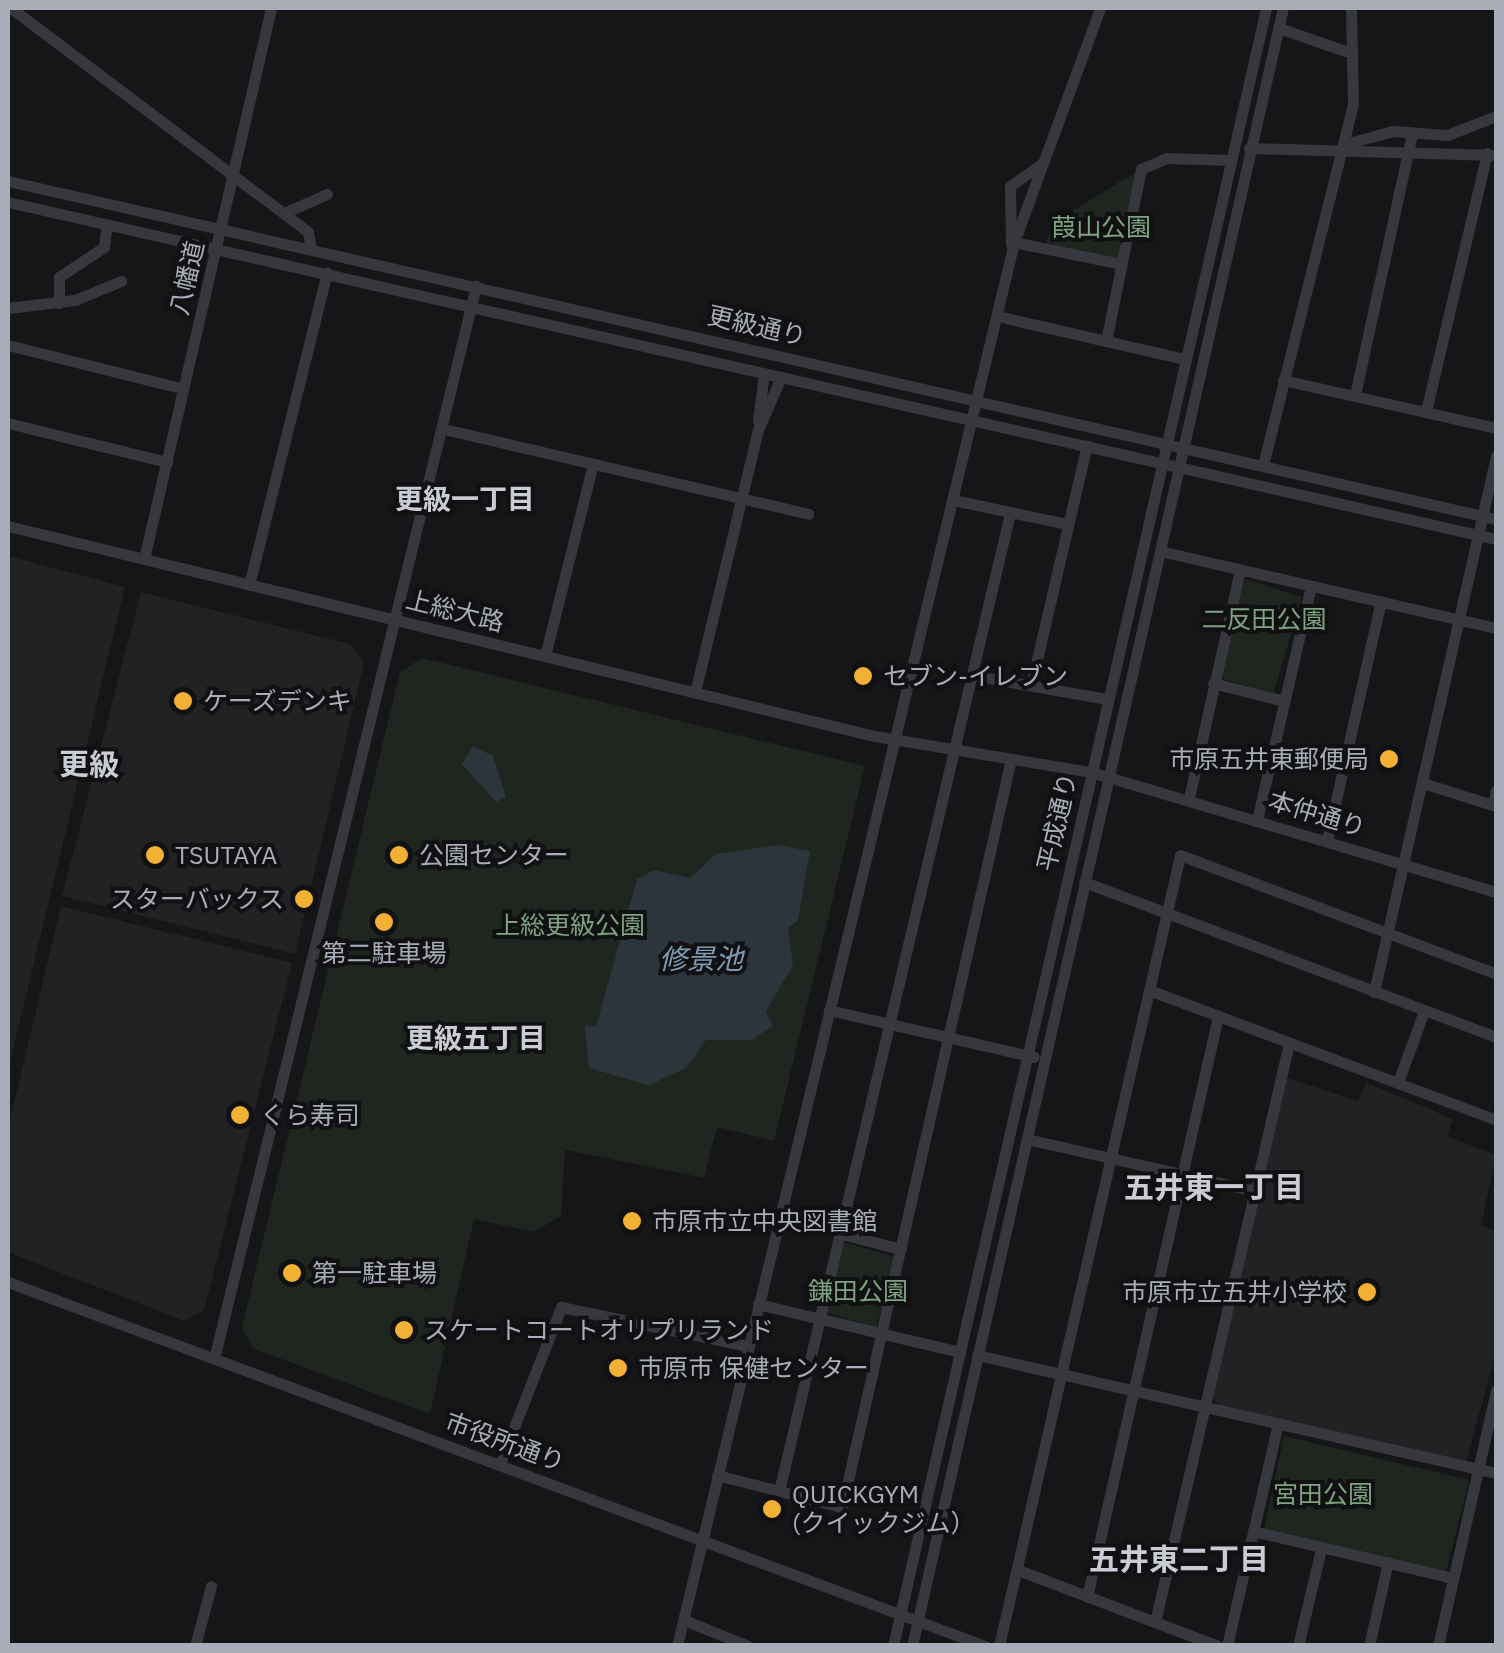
<!DOCTYPE html>
<meta charset="utf-8">
<style>
body{margin:0}
#map{position:relative;width:1504px;height:1653px;overflow:hidden;background:#161618;font-family:"IBM Plex Sans","Noto Sans JP",sans-serif}
div>[style]{position:absolute}
[style*='--x']{left:calc(var(--x)*1px);top:calc(var(--y)*1px);width:calc(var(--w)*1px);rotate:calc(var(--a)*1deg)}
.built>*{inset:0;background:#222225}
.green>*{inset:0;background:#1e261f}
.water>*{inset:0;background:#2c353c}
.minor>*{height:11px;margin:-5.5px;padding:0 5.5px;transform-origin:5.5px;border-radius:5.5px;background:#37383d}
.dots>*{width:28px;height:28px;translate:-50% -50%;box-sizing:border-box;border:5px solid #111113;border-radius:50%}
span{translate:-50% -50%;white-space:nowrap;text-align:center;line-height:1.15;-webkit-text-stroke:8px #111113;paint-order:stroke}
.park-label{font-size:25px;color:#7fa381}
.street-label{font-size:25px;color:#a8adb8}
.poi-label{font-size:25px;color:#a8adb8}
.left{translate:0 -50%;text-align:left}
.right{translate:-100% -50%;text-align:right}
.neighbourhood-label{font-size:28px;color:#c9ccd4;font-weight:700}
.water-label{font-size:28px;color:#7f9bb3;font-style:italic}
.quarter-label{font-size:30px;color:#c9ccd4;font-weight:700}
.frame{position:absolute;inset:0;border:10px solid #a8adb8;pointer-events:none}
</style>
<div id="map">
<div class="built">
<div style="clip-path:polygon(8px 556px,125px 587px,8px 1070px)"></div>
<div style="clip-path:polygon(141px 592px,350px 644px,364px 663px,295px 954px,62px 896px)"></div>
<div style="clip-path:polygon(61px 906px,292px 963px,204px 1310px,184px 1321px,8px 1252px,8px 1128px)"></div>
<div style="clip-path:polygon(1287px 1078px,1358px 1101px,1366px 1083px,1453px 1119px,1447px 1136px,1496px 1155px,1481px 1225px,1496px 1231px,1496px 1352px,1466px 1462px,1220px 1407px,1212px 1397px)"></div>
</div>
<div class="green">
<div style="clip-path:polygon(1141px 169px,1121px 264px,1046px 243px,1054px 222px)"></div>
<div style="clip-path:polygon(1245px 579px,1302px 597px,1273px 695px,1219px 677px)"></div>
<div style="clip-path:polygon(422px 658px,865px 766px,774px 1141px,717px 1127px,704px 1178px,565px 1150px,561px 1216px,534px 1232px,474px 1219px,430px 1414px,252px 1348px,242px 1327px,400px 672px)"></div>
<div style="clip-path:polygon(843px 1242px,895px 1257px,876px 1328px,823px 1311px)"></div>
<div style="clip-path:polygon(1284px 1436px,1469px 1480px,1446px 1572px,1264px 1530px)"></div>
</div>
<div class="water">
<div style="clip-path:polygon(473px 746px,493px 756px,506px 797px,496px 802px,462px 764px)"></div>
<div style="clip-path:polygon(778px 845px,810px 851px,798px 920px,788px 928px,793px 965px,766px 1011px,773px 1026px,751px 1040px,706px 1040px,686px 1068px,649px 1085px,589px 1068px,585px 1026px,596px 1027px,637px 879px,654px 870px,690px 878px,716px 854px)"></div>
</div>
<div class="minor">
<div style="--x:11;--y:8;--w:372;--a:37"></div>
<div style="--x:308;--y:232;--w:17;--a:80"></div>
<div style="--x:1279;--y:28;--w:70;--a:19.2"></div>
<div style="--x:1345;--y:144;--w:50;--a:-15.2"></div>
<div style="--x:1393;--y:131;--w:54;--a:4.2"></div>
<div style="--x:1447;--y:135;--w:53;--a:-21.2"></div>
<div style="--x:1249;--y:148;--w:247;--a:1.6"></div>
<div style="--x:8;--y:181;--w:1526;--a:12.8"></div>
<div style="--x:8;--y:202;--w:1526;--a:12.76"></div>
<div style="--x:284;--y:213;--w:47;--a:-23.8"></div>
<div style="--x:1014;--y:242;--w:109;--a:11.6"></div>
<div style="--x:1011;--y:244;--w:58;--a:-91"></div>
<div style="--x:1010;--y:186;--w:39;--a:-35"></div>
<div style="--x:59;--y:303;--w:26;--a:-90"></div>
<div style="--x:59;--y:277;--w:54;--a:-33.7"></div>
<div style="--x:104;--y:247;--w:23;--a:-83"></div>
<div style="--x:8;--y:308;--w:67;--a:-6.8"></div>
<div style="--x:75;--y:300;--w:50;--a:-22.4"></div>
<div style="--x:997;--y:316;--w:193;--a:12.9"></div>
<div style="--x:1106;--y:341;--w:176;--a:-78.5"></div>
<div style="--x:1141;--y:169;--w:28;--a:-23"></div>
<div style="--x:1167;--y:158;--w:64;--a:1.8"></div>
<div style="--x:8;--y:345;--w:181;--a:14"></div>
<div style="--x:1283;--y:380;--w:218;--a:12.7"></div>
<div style="--x:1355;--y:395;--w:268;--a:-77.7"></div>
<div style="--x:1426;--y:411;--w:265;--a:-76.7"></div>
<div style="--x:758;--y:421;--w:48;--a:-82.9"></div>
<div style="--x:8;--y:423;--w:164;--a:13.8"></div>
<div style="--x:444;--y:429;--w:374;--a:13.1"></div>
<div style="--x:1263;--y:465;--w:372;--a:-76"></div>
<div style="--x:1353;--y:104;--w:96;--a:-91.2"></div>
<div style="--x:953;--y:500;--w:116;--a:11.9"></div>
<div style="--x:8;--y:526;--w:892;--a:13.62"></div>
<div style="--x:875;--y:736;--w:219;--a:9.5"></div>
<div style="--x:1091;--y:772;--w:422;--a:16.5"></div>
<div style="--x:1160;--y:551;--w:345;--a:12.9"></div>
<div style="--x:144;--y:559;--w:565;--a:-77.02"></div>
<div style="--x:249;--y:585;--w:322;--a:-76"></div>
<div style="--x:545;--y:656;--w:198;--a:-76"></div>
<div style="--x:971;--y:675;--w:138;--a:10"></div>
<div style="--x:1213;--y:683;--w:73;--a:14.2"></div>
<div style="--x:1031;--y:685;--w:246;--a:-76.9"></div>
<div style="--x:695;--y:692;--w:269;--a:-76.5"></div>
<div style="--x:758;--y:430;--w:58;--a:-66.5"></div>
<div style="--x:1423;--y:783;--w:77;--a:17.5"></div>
<div style="--x:1189;--y:798;--w:234;--a:-77.4"></div>
<div style="--x:1493;--y:805;--w:15;--a:-79"></div>
<div style="--x:1257;--y:820;--w:240;--a:-77"></div>
<div style="--x:1327;--y:840;--w:245;--a:-77.3"></div>
<div style="--x:1084;--y:882;--w:440;--a:20.6"></div>
<div style="--x:1149;--y:990;--w:371;--a:20.5"></div>
<div style="--x:1374;--y:992;--w:550;--a:-77.18"></div>
<div style="--x:829;--y:1010;--w:210;--a:12.9"></div>
<div style="--x:1398;--y:1082;--w:76;--a:-69.9"></div>
<div style="--x:1027;--y:1139;--w:234;--a:12.8"></div>
<div style="--x:838;--y:1233;--w:65;--a:14.3"></div>
<div style="--x:8;--y:1282;--w:1043;--a:20.43"></div>
<div style="--x:758;--y:1304;--w:208;--a:13.4"></div>
<div style="--x:977;--y:1355;--w:532;--a:12.81"></div>
<div style="--x:214;--y:1359;--w:1105;--a:-76.28"></div>
<div style="--x:500;--y:1463;--w:168;--a:-68.6"></div>
<div style="--x:561;--y:1307;--w:190;--a:11.8"></div>
<div style="--x:717;--y:1475;--w:129;--a:14.4"></div>
<div style="--x:842;--y:1507;--w:767;--a:-77.27"></div>
<div style="--x:779;--y:1491;--w:1005;--a:-76.71"></div>
<div style="--x:1253;--y:1531;--w:206;--a:13.2"></div>
<div style="--x:1018;--y:1570;--w:214;--a:20.8"></div>
<div style="--x:1087;--y:1597;--w:596;--a:-77.29"></div>
<div style="--x:684;--y:1620;--w:69;--a:22.1"></div>
<div style="--x:1155;--y:1622;--w:594;--a:-76.97"></div>
<div style="--x:195;--y:1646;--w:62;--a:-75.1"></div>
<div style="--x:677;--y:1646;--w:1444;--a:-76.5"></div>
<div style="--x:1014;--y:242;--w:249;--a:-69.8"></div>
<div style="--x:893;--y:1646;--w:1680;--a:-77.17"></div>
<div style="--x:912;--y:1646;--w:1679;--a:-77.24"></div>
<div style="--x:999;--y:1646;--w:811;--a:-77.11"></div>
<div style="--x:1180;--y:855;--w:338;--a:20.6"></div>
<div style="--x:1227;--y:1646;--w:229;--a:-77.1"></div>
<div style="--x:1298;--y:1646;--w:100;--a:-76.7"></div>
<div style="--x:1369;--y:1646;--w:86;--a:-77.3"></div>
<div style="--x:1438;--y:1646;--w:262;--a:-77.2"></div>
</div>
<div class="dots">
<div style="left:863px;top:676px;background:#f2b134"></div>
<div style="left:183px;top:701px;background:#f2b134"></div>
<div style="left:1389px;top:759px;background:#f2b134"></div>
<div style="left:155px;top:855px;background:#f2b134"></div>
<div style="left:399px;top:855px;background:#f2b134"></div>
<div style="left:304px;top:899px;background:#f2b134"></div>
<div style="left:384px;top:922px;background:#f2b134"></div>
<div style="left:240px;top:1115px;background:#f2b134"></div>
<div style="left:632px;top:1221px;background:#f2b134"></div>
<div style="left:292px;top:1273px;background:#f2b134"></div>
<div style="left:1367px;top:1292px;background:#f2b134"></div>
<div style="left:404px;top:1330px;background:#f2b134"></div>
<div style="left:618px;top:1368px;background:#f2b134"></div>
<div style="left:772px;top:1509px;background:#f2b134"></div>
</div>
<div class="park-label">
<span style="left:1101px;top:227px">葭山公園</span>
<span style="left:1264px;top:619px">二反田公園</span>
<span style="left:570px;top:925px">上総更級公園</span>
<span style="left:858px;top:1291px">鎌田公園</span>
<span style="left:1323px;top:1494px">宮田公園</span>
</div>
<div class="street-label">
<span style="left:187px;top:278px;rotate:-77deg">八幡道</span>
<span style="left:757px;top:326px;rotate:13deg">更級通り</span>
<span style="left:455px;top:611px;rotate:14deg">上総大路</span>
<span style="left:1317px;top:814px;rotate:17deg">本仲通り</span>
<span style="left:1057px;top:822px;rotate:-77deg">平成通り</span>
<span style="left:505px;top:1442px;rotate:20deg">市役所通り</span>
</div>
<div class="poi-label">
<span class="left" style="left:883px;top:676px">セブン-イレブン</span>
<span class="left" style="left:203px;top:701px">ケーズデンキ</span>
<span class="right" style="left:1369px;top:759px">市原五井東郵便局</span>
<span class="left" style="left:175px;top:855px">TSUTAYA</span>
<span class="left" style="left:419px;top:855px">公園センター</span>
<span class="right" style="left:284px;top:899px">スターバックス</span>
<span style="left:384px;top:953px">第二駐車場</span>
<span class="left" style="left:260px;top:1115px">くら寿司</span>
<span class="left" style="left:652px;top:1221px">市原市立中央図書館</span>
<span class="left" style="left:312px;top:1273px">第一駐車場</span>
<span class="right" style="left:1347px;top:1292px">市原市立五井小学校</span>
<span class="left" style="left:424px;top:1330px">スケートコートオリプリランド</span>
<span class="left" style="left:638px;top:1368px">市原市 保健センター</span>
<span class="left" style="left:792px;top:1509px">QUICKGYM<br>(クイックジム）</span>
</div>
<div class="neighbourhood-label">
<span style="left:465px;top:499px">更級一丁目</span>
<span style="left:476px;top:1038px">更級五丁目</span>
</div>
<div class="water-label">
<span style="left:701px;top:959px">修景池</span>
</div>
<div class="quarter-label">
<span style="left:89px;top:764px">更級</span>
<span style="left:1214px;top:1187px">五井東一丁目</span>
<span style="left:1179px;top:1559px">五井東二丁目</span>
</div>
<div class="frame"></div>
</div>
